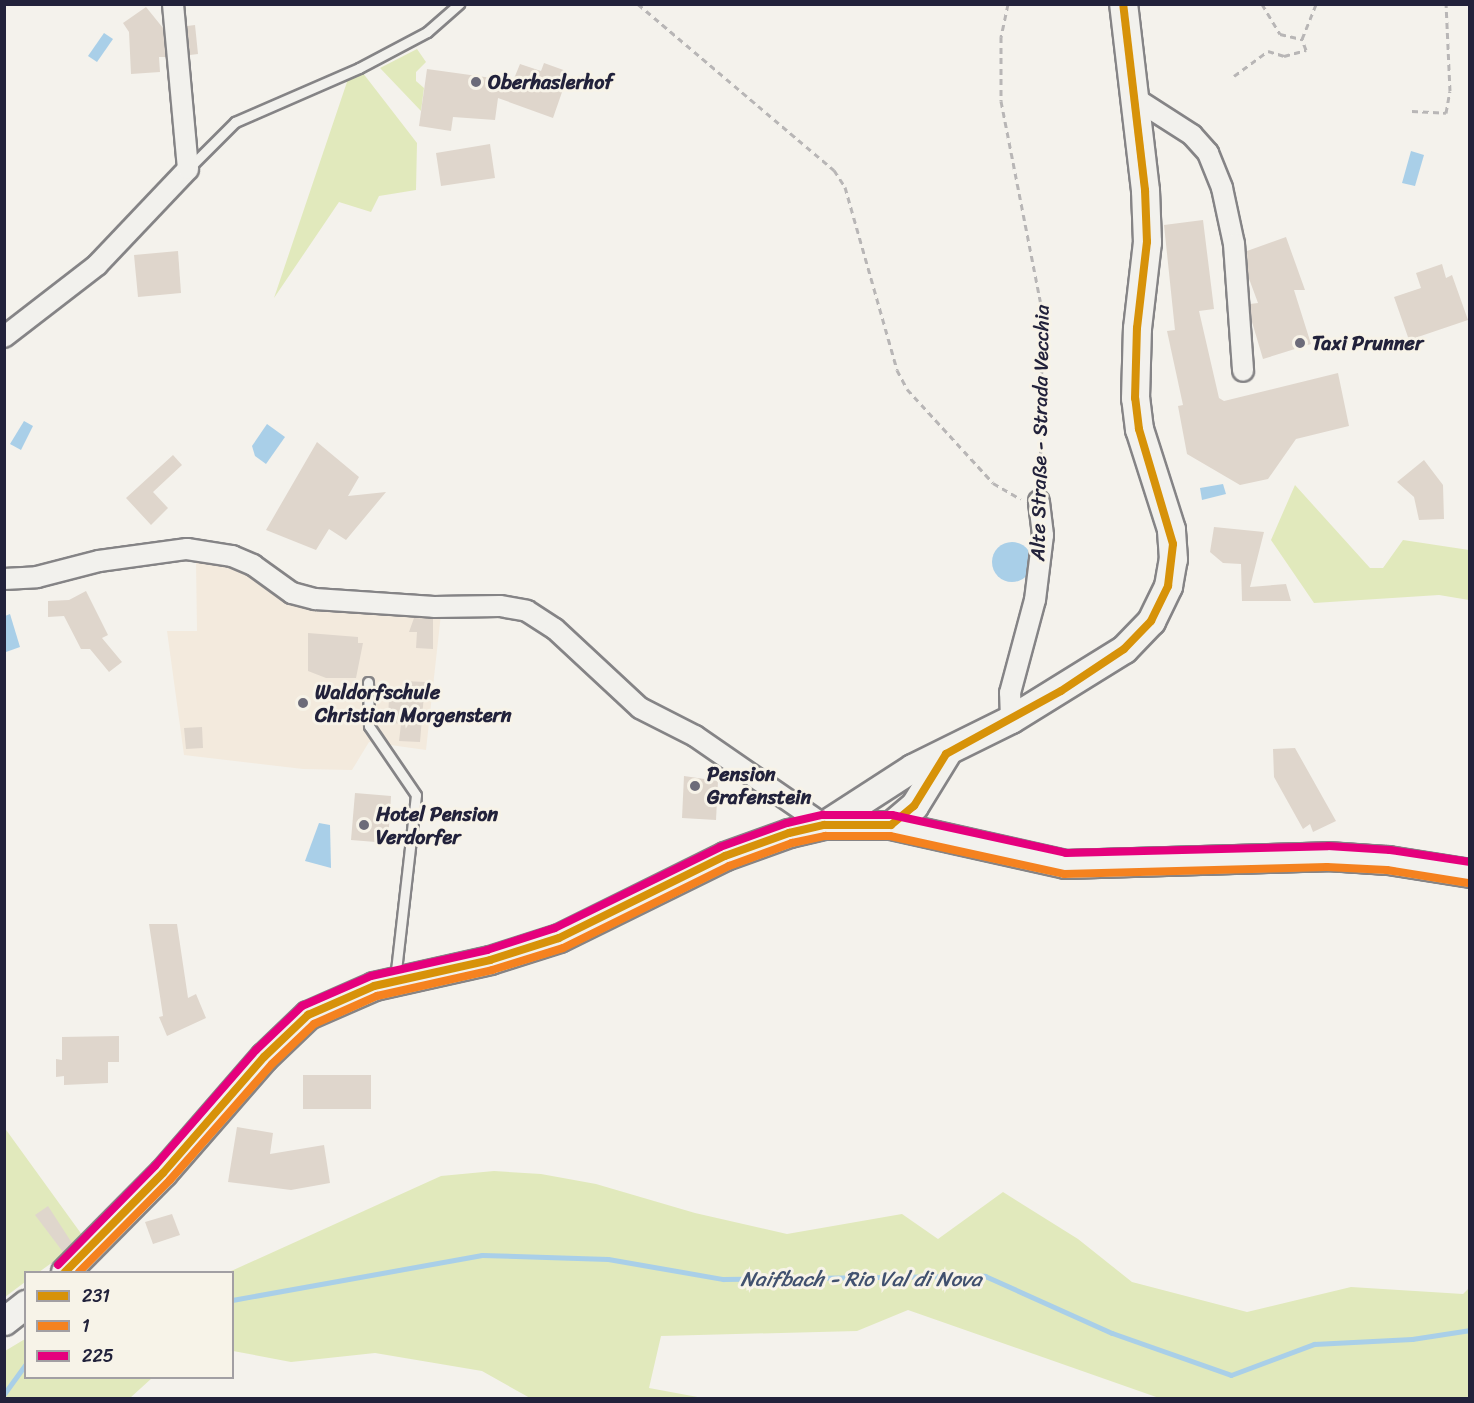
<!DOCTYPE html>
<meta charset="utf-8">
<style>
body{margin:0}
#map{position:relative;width:1474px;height:1403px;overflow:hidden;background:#f4f2ec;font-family:Sriracha,sans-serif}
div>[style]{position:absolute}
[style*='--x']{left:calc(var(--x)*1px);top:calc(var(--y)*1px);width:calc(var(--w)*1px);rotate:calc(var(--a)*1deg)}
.built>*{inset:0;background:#f3eadd}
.green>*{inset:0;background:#e1e9bc}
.water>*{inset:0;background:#a9cfe8}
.round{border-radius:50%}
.stream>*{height:5px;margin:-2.5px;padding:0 2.5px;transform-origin:2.5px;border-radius:2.5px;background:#a9cfe8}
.building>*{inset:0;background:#dfd6cc}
.path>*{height:3px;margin-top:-1.5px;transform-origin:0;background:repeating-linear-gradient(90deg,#b8b6b6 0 6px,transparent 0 10.5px)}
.roads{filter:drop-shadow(2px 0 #858486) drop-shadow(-2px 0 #858486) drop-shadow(0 2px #858486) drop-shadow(0 -2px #858486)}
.lane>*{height:9px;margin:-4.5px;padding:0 4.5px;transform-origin:4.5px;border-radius:4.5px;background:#f2f1ed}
.street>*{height:20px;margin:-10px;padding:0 10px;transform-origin:10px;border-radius:10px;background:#f2f1ed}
.secondary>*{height:27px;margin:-13.5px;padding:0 13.5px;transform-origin:13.5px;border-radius:13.5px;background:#f2f1ed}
.bus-1>*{height:8px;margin:-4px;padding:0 4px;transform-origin:4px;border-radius:4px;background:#d79209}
.bus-2>*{height:8px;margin:-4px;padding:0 4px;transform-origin:4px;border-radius:4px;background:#f5821f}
.bus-3>*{height:8px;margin:-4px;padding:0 4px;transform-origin:4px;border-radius:4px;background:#e5007d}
.dots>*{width:16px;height:16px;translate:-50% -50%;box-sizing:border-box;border:3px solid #f7f3e8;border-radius:50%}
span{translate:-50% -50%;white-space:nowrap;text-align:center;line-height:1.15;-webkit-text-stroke:6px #f7f3e8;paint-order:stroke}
.poi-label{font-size:20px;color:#22223b;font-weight:700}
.left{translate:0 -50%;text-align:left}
.street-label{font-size:20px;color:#22223b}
.water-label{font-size:21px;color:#41516f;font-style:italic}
.frame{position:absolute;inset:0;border:6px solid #22223b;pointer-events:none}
.legend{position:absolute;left:24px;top:1271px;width:210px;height:108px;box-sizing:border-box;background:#f7f3e8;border:2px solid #a29fa3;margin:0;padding:8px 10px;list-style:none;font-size:18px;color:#22223b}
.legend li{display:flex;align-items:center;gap:12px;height:30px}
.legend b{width:30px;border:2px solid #a29fa3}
</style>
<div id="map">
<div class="built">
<div style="clip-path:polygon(196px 561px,238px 567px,271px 587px,441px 614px,426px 750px,369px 742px,352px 770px,303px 769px,184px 755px,167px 631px,197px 631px)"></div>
</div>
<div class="green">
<div style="clip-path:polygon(417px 49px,426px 62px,416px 72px,416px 81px,424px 88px,421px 111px,380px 68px)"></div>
<div style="clip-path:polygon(359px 68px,417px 143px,416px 190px,379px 196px,371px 212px,339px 202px,274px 298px,347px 82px,338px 78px)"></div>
<div style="clip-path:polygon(1295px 485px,1370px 568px,1383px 568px,1403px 540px,1469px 550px,1469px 600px,1439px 595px,1314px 603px,1271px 540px)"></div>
<div style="clip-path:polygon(4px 1127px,85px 1239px,39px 1272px,26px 1272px,25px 1282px,5px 1297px)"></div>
<div style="clip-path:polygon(494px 1171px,541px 1174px,596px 1184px,695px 1213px,787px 1234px,902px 1214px,938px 1239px,1003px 1192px,1078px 1239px,1132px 1282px,1247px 1312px,1351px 1287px,1463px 1294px,1469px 1288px,1469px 1398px,1159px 1398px,908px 1310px,857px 1331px,661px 1336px,649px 1388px,703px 1398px,530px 1398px,482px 1371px,375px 1353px,291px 1362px,233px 1351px,232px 1272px,229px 1272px,441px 1176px)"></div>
<div style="clip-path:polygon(25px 1339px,26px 1378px,152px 1378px,130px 1398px,5px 1398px,5px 1351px)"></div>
</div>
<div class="water">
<div style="clip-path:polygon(104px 33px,113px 39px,97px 62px,88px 56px)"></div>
<div style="clip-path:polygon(1411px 151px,1424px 155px,1415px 186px,1402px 183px)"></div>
<div style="clip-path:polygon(24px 421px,33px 426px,21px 450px,10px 444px)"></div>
<div style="clip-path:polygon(267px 424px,285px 437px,266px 464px,255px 456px,252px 446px)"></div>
<div style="clip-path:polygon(1223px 484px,1226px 494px,1202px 500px,1200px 488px)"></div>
<div class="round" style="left:992px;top:542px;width:40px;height:40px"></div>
<div style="clip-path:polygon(10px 614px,20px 647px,6px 652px,5px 616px)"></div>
<div style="clip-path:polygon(319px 823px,330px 825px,331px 868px,305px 861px)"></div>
</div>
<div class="stream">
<div style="--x:232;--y:1300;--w:254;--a:-10.2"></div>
<div style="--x:482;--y:1255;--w:126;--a:1.8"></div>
<div style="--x:608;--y:1259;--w:117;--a:9.9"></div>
<div style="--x:723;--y:1279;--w:262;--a:-0.7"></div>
<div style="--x:985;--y:1276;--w:139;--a:24.2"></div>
<div style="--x:1112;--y:1333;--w:126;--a:19.4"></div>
<div style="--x:1231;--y:1375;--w:89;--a:-20.5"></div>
<div style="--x:1314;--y:1344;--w:98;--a:-2.9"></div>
<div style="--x:1412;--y:1339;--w:59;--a:-8.8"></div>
<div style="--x:4;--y:1394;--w:37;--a:-54"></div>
</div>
<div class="building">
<div style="clip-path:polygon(146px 7px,163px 28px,166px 57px,159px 57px,160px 72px,131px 74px,129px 32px,123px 23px)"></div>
<div style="clip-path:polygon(195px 25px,198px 54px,190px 55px,187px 26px)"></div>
<div style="clip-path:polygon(544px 63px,569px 72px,553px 118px,498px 98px,495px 120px,453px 117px,451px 131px,419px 126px,427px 69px,513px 81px,520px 64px,541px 71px)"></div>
<div style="clip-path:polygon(490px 144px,495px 178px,441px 186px,436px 153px)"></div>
<div style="clip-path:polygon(1203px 220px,1214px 309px,1199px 311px,1219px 398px,1224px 401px,1338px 373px,1349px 426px,1296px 439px,1268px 479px,1240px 485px,1187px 454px,1178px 406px,1183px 405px,1167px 331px,1175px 330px,1164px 225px)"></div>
<div style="clip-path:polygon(1286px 237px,1305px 290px,1294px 290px,1311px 344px,1263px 359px,1252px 322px,1250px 304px,1258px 303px,1248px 276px,1247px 251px)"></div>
<div style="clip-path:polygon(178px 251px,181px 293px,138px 297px,134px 255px)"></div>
<div style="clip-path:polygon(1442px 264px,1446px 278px,1452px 275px,1468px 320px,1409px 340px,1394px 297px,1421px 288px,1416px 273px)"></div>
<div style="clip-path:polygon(317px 442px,359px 477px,348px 496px,386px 492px,346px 540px,329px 529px,316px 550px,266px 530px)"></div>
<div style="clip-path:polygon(173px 455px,182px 465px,153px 492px,168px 508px,151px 525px,126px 498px)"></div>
<div style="clip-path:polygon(1424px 460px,1443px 485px,1444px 519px,1419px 520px,1414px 497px,1397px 482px)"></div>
<div style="clip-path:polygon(1214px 527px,1264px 532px,1250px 587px,1286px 584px,1291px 601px,1242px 601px,1241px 564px,1223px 563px,1210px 552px)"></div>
<div style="clip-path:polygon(86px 591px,108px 635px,102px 638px,122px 662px,109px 672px,90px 649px,81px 649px,64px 616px,48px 617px,48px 601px,69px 600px)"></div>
<div style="clip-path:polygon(414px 618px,433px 619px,433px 649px,416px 648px,417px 632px,409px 632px)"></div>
<div style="clip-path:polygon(308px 633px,358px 637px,358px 643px,363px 643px,356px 678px,326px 678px,308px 671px)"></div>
<div style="clip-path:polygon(404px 681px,425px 682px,420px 742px,399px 741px,401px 724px,394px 723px,394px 717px,388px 716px,389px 699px,402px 700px)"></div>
<div style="clip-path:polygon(202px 727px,203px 748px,186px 749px,184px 728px)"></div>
<div style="clip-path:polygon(1295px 748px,1336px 821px,1313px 832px,1310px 824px,1303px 829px,1274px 777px,1273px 749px)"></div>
<div style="clip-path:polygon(684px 776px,718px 781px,716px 820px,682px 818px)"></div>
<div style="clip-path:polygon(355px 793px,391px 796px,388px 843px,351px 840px)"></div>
<div style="clip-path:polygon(149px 924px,177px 924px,188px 998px,196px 994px,206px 1018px,167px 1036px,159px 1017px,163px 1016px)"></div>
<div style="clip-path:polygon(119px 1036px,119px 1062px,108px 1062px,108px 1083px,64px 1085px,64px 1076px,56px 1077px,56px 1059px,62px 1060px,62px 1037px)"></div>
<div style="clip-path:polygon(303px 1075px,371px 1075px,371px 1109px,303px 1109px)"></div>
<div style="clip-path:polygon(237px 1127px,273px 1133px,270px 1154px,324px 1145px,330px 1183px,291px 1190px,228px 1182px)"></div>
<div style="clip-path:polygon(48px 1206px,72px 1243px,63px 1252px,35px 1215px)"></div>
<div style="clip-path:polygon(172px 1214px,180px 1235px,153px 1244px,145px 1222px)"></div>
</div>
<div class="path">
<div style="--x:638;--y:4;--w:257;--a:40.3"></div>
<div style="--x:834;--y:170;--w:20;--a:57"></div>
<div style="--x:845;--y:187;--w:190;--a:74.1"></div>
<div style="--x:897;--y:370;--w:21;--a:62"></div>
<div style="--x:907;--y:389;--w:127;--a:47.5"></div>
<div style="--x:993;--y:483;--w:32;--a:30"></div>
<div style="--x:1008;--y:4;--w:34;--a:102"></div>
<div style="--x:1001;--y:37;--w:64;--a:90"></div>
<div style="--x:1001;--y:101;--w:229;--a:78.9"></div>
<div style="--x:1045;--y:326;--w:71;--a:94"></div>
<div style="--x:1040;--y:397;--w:86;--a:89.3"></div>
<div style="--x:1262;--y:4;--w:35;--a:59"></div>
<div style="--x:1280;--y:34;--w:23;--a:13"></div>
<div style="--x:1234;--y:76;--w:42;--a:-36.3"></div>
<div style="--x:1268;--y:51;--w:17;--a:17"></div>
<div style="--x:1284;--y:56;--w:23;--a:-15"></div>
<div style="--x:1306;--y:50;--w:12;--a:-110"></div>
<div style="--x:1302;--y:39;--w:38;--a:-68"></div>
<div style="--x:1412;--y:111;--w:34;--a:3"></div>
<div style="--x:1446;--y:113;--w:22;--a:-80"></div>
<div style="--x:1450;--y:91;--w:87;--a:-92.6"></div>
</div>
<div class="roads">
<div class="lane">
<div style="--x:190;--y:167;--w:64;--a:-45"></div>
<div style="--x:235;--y:122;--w:135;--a:-23.5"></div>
<div style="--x:359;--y:68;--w:77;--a:-27.9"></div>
<div style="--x:427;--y:32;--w:43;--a:-41.2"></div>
<div style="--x:368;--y:682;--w:44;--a:88.7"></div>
<div style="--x:369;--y:726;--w:83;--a:55.7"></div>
<div style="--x:416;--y:795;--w:185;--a:96.5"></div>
</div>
<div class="street">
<div style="--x:1136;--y:99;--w:67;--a:32.7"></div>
<div style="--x:1192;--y:135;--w:24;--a:48"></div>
<div style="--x:1208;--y:153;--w:38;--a:68"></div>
<div style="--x:1222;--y:188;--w:57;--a:77.9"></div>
<div style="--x:1234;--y:244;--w:127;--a:85.9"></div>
<div style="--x:4;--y:337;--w:118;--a:-37.7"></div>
<div style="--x:97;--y:265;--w:132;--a:-46.5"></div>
<div style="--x:188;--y:169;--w:166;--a:-95.2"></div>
<div style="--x:4;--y:579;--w:33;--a:-3"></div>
<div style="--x:37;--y:577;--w:64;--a:-14.5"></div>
<div style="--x:99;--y:561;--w:89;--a:-7.8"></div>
<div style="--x:187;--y:549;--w:46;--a:8.8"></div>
<div style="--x:232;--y:556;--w:23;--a:23"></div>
<div style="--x:253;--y:565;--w:48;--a:35.7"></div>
<div style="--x:292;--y:593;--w:24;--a:15"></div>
<div style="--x:315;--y:599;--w:119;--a:3.8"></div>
<div style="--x:434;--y:607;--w:66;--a:-0.9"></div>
<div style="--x:500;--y:606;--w:27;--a:10"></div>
<div style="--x:527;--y:611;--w:33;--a:33"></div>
<div style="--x:555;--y:629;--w:116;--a:42.9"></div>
<div style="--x:640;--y:708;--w:62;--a:27"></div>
<div style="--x:695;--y:736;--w:157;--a:34.6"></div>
<div style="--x:1011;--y:719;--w:26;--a:-92"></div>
<div style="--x:1010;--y:693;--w:96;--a:-75"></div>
<div style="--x:1035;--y:600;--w:65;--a:-83"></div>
<div style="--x:1043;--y:535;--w:34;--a:-97"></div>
</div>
<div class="secondary">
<div style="--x:824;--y:825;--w:105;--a:-32.9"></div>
<div style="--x:912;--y:768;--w:110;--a:-26.3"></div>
<div style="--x:1011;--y:719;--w:133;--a:-31.8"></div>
<div style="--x:1124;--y:649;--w:39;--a:-46"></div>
<div style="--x:1151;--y:621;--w:39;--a:-64"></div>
<div style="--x:1168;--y:586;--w:27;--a:-80"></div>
<div style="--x:1173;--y:559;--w:30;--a:-94"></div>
<div style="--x:1171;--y:529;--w:105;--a:-107.7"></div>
<div style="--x:1139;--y:429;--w:31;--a:-97"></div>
<div style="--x:1135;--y:398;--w:70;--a:-88.4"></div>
<div style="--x:1137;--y:328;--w:87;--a:-83.4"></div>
<div style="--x:1147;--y:242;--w:52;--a:-92.2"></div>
<div style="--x:1145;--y:190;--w:187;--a:-96.7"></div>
<div style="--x:891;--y:825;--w:30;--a:-40"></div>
<div style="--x:914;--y:806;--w:61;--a:-58.4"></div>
<div style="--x:65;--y:1272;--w:139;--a:-45.3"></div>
<div style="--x:163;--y:1173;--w:154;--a:-49"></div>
<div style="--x:264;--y:1057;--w:61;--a:-43.7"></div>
<div style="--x:308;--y:1015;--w:72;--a:-23.7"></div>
<div style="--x:374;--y:986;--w:119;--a:-12.6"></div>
<div style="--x:490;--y:960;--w:72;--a:-17.7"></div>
<div style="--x:559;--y:938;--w:185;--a:-26.3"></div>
<div style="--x:725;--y:856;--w:68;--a:-19.8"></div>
<div style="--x:789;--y:833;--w:36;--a:-13"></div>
<div style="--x:824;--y:825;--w:67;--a:0"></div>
<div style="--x:891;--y:825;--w:178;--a:12.6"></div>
<div style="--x:1065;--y:864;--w:262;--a:-1.7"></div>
<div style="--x:1327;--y:856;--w:61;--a:3.8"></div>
<div style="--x:1388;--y:860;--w:83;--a:9"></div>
<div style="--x:4;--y:1321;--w:28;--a:-38"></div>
</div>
</div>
<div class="bus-1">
<div style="--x:65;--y:1272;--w:139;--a:-45.3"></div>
<div style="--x:163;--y:1173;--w:154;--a:-49"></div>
<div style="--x:264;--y:1057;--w:61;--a:-43.7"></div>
<div style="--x:308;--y:1015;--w:72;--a:-23.7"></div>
<div style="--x:374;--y:986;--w:119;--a:-12.6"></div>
<div style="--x:490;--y:960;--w:72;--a:-17.7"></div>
<div style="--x:559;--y:938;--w:185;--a:-26.3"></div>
<div style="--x:725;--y:856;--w:68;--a:-19.8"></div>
<div style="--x:789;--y:833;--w:36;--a:-13"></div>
<div style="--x:824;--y:825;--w:67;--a:0"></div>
<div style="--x:891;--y:825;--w:30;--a:-40"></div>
<div style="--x:914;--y:806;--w:61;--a:-58.4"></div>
<div style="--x:946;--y:754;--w:131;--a:-28.7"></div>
<div style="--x:1061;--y:691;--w:76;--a:-33.7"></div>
<div style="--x:1124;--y:649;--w:39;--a:-46"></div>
<div style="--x:1151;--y:621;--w:39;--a:-64"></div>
<div style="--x:1168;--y:586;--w:42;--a:-83.2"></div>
<div style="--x:1173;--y:544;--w:120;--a:-106.5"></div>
<div style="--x:1139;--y:429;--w:31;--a:-97"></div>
<div style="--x:1135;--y:398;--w:70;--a:-88.4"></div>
<div style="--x:1137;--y:328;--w:87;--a:-83.4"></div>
<div style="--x:1147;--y:242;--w:52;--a:-92.2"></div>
<div style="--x:1145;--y:190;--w:187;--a:-96.7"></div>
</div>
<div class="bus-2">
<div style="--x:79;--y:1272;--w:129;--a:-45.3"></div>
<div style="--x:170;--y:1180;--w:154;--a:-48.7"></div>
<div style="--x:272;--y:1064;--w:58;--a:-43.6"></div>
<div style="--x:314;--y:1024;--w:69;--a:-24"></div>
<div style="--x:377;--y:996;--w:118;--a:-12.7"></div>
<div style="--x:492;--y:970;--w:74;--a:-17.2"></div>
<div style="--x:563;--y:948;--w:185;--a:-26.3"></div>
<div style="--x:729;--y:866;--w:67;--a:-20.1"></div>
<div style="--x:792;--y:843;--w:34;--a:-12"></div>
<div style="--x:825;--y:836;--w:65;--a:0"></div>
<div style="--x:890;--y:836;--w:178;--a:12.3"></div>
<div style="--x:1064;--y:874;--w:263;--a:-1.5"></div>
<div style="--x:1327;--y:867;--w:60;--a:2.9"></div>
<div style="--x:1387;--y:870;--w:82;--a:9.1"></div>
</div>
<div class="bus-3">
<div style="--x:58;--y:1265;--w:139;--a:-45.6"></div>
<div style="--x:155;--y:1166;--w:154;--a:-49"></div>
<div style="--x:256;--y:1050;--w:64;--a:-43.7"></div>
<div style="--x:302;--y:1006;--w:75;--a:-23.5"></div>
<div style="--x:371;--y:976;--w:119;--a:-12.6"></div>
<div style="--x:487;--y:950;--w:71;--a:-17.9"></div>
<div style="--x:555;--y:928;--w:184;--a:-26.1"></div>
<div style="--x:720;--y:847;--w:71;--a:-19.7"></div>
<div style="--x:787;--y:823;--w:37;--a:-13"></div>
<div style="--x:823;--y:815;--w:69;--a:0"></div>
<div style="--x:892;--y:815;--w:178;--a:12.3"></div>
<div style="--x:1066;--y:853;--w:262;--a:-1.5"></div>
<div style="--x:1328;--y:846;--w:62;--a:3.7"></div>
<div style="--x:1390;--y:850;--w:81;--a:8.5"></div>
</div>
<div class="dots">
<div style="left:476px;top:82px;background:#6c6b79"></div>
<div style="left:1300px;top:343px;background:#6c6b79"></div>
<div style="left:303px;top:703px;background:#6c6b79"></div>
<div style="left:695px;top:786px;background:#6c6b79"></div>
<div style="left:364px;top:825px;background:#6c6b79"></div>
</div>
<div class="poi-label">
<span class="left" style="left:488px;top:82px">Oberhaslerhof</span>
<span class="left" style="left:1312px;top:343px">Taxi Prunner</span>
<span class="left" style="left:315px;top:704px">Waldorfschule<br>Christian Morgenstern</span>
<span class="left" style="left:707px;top:786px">Pension<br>Grafenstein</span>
<span class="left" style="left:376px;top:826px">Hotel Pension<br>Verdorfer</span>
</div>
<div class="street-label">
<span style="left:1040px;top:433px;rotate:-89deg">Alte Straße - Strada Vecchia</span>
</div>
<div class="water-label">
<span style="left:861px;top:1279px">Naifbach - Rio Val di Nova</span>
</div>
<div class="frame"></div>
<ul class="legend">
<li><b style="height:8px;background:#d79209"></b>231</li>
<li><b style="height:8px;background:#f5821f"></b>1</li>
<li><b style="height:8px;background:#e5007d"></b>225</li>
</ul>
</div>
